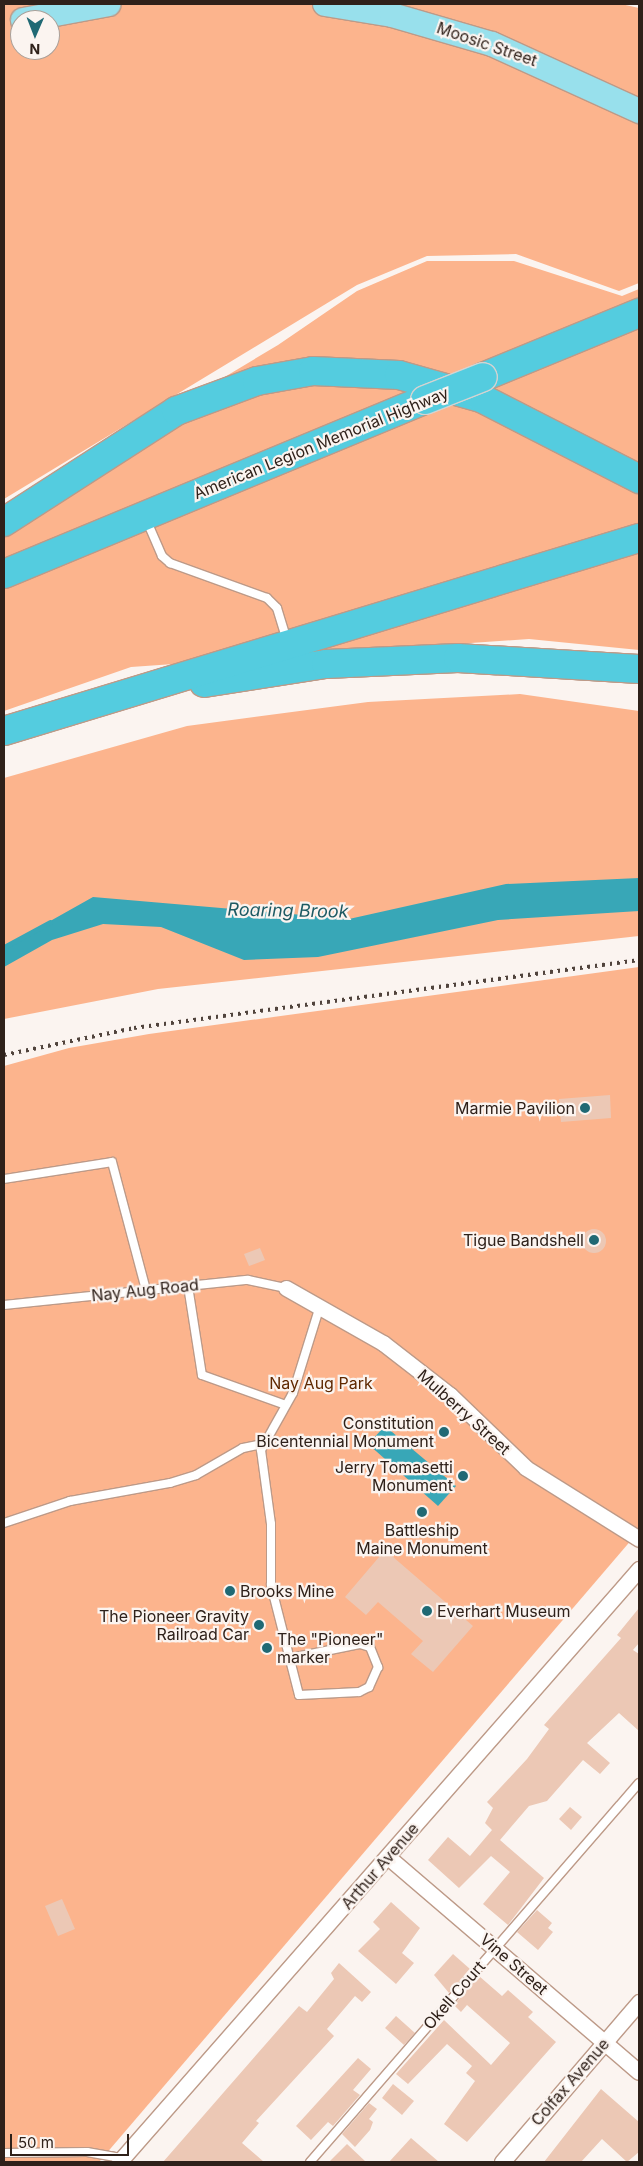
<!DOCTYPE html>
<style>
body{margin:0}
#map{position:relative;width:643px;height:2166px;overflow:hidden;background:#fbf4f0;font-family:Inter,sans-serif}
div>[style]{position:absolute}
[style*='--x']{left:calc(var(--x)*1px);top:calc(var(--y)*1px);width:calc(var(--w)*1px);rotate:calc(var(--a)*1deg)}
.green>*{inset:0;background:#fcb48d}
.water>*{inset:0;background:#38a7b7}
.stream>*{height:5px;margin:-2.5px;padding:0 2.5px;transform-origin:2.5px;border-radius:2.5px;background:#38a7b7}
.building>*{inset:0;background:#ecc8b5}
.round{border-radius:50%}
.roads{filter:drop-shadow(1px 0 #bd9a88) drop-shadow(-1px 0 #bd9a88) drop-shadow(0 1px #bd9a88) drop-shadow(0 -1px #bd9a88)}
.lane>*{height:8px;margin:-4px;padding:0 4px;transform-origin:4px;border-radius:4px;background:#fff}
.street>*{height:15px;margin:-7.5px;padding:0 7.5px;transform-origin:7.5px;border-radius:7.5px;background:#fff}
.primary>*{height:24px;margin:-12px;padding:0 12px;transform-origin:12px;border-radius:12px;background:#98e0ec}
.highway>*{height:28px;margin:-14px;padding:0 14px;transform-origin:14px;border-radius:14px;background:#54ccdf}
.rail>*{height:4px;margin-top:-2px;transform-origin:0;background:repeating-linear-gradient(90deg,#51443d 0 2.5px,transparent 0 7.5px)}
.bridges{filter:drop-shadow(1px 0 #d5d3d1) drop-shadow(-1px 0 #d5d3d1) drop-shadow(0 1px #d5d3d1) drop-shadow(0 -1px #d5d3d1)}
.highway-bridge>*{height:28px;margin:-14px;padding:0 14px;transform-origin:14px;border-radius:14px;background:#54ccdf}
.dots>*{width:14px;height:14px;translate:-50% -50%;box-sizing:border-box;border:2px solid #fbf4f0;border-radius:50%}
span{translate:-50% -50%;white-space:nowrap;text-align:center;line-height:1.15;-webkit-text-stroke:4.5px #fbf4f0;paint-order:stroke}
.street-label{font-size:16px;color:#2f211a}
.poi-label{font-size:16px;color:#2f211a}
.right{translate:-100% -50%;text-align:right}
.left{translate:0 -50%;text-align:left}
.park-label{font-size:16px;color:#5f2800}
.water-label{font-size:18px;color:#1e5a63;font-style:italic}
.frame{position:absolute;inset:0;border:5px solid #2f211a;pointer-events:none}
.north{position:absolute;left:10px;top:10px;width:50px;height:50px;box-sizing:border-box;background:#fbf4f0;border:1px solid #a9a09a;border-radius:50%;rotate:181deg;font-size:14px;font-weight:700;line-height:20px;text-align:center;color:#2f211a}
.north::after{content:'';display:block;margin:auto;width:18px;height:22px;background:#206974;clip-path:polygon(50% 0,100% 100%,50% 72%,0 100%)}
.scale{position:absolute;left:10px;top:2134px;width:119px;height:22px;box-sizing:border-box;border:2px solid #2f211a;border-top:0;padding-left:6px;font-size:15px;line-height:18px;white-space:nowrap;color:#2f211a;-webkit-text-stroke:4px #fbf4f0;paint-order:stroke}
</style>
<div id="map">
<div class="green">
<div style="clip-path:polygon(evenodd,4px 4px,621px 4px,639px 8px,639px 283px,619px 291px,516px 254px,427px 256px,357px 285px,4px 499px,4px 4px,20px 20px,50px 20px,50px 50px,20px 50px,20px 20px)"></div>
<div style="clip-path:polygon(427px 261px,514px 261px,622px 296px,639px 289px,639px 650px,529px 639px,131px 667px,4px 711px,4px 509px,278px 345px,357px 291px)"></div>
<div style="clip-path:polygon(520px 694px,639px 711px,639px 936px,158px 989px,4px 1019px,4px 778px,187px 726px,368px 702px)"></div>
<div style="clip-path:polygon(639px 967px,639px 1531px,99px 2162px,4px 2162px,4px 1066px,69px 1048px,149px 1034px)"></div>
</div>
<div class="water">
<div style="clip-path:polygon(639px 878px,639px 911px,498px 920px,318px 957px,244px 960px,161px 927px,103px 924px,52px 940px,4px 967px,4px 947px,93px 897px,349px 919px,506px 884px)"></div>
<div style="clip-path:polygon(385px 1426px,456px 1486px,438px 1506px,368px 1444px)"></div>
</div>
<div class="stream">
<div style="--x:4;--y:947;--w:52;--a:-28.5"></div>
</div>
<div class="building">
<div style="clip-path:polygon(610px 1095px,611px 1118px,561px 1122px,559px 1099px)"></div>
<div class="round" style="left:582px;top:1229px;width:24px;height:24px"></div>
<div style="clip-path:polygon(260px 1248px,265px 1260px,249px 1266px,244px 1254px)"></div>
<div style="clip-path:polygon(385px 1550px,473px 1626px,433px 1672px,411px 1654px,423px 1641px,378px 1602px,366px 1615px,345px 1597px)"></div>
<div style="clip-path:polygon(639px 1608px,639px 1643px,633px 1650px,639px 1654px,639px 1731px,619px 1713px,587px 1743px,610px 1763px,600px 1774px,583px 1760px,547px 1801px,529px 1806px,500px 1840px,544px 1878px,508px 1925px,483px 1904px,510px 1872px,491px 1856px,459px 1888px,428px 1860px,448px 1837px,470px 1856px,492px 1830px,485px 1823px,493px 1808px,487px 1802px,527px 1759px,549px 1729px,544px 1725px,621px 1638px,617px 1635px)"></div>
<div style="clip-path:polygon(570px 1807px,582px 1817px,571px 1830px,559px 1819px)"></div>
<div style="clip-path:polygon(62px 1899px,75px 1929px,58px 1936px,45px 1906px)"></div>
<div style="clip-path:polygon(391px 1902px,420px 1928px,402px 1953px,414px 1963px,396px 1984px,358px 1951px,380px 1929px,373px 1922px)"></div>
<div style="clip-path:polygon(537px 1910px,552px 1923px,548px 1928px,553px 1932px,538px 1950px,517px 1932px)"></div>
<div style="clip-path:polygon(453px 1954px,470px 1969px,449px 1993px,434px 1975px)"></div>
<div style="clip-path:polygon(339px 1963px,371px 1992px,362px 2002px,355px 1996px,327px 2029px,334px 2036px,256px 2121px,259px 2123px,242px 2143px,264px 2162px,163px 2162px,299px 2006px,307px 2012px,334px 1979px,331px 1973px)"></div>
<div style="clip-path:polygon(479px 1976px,502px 1996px,508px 1990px,533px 2012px,528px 2017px,556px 2042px,467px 2142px,444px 2124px,475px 2081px,466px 2073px,472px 2066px,447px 2044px,408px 2084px,396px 2074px,444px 2020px,491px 2065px,510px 2043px,467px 2005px,461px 2012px,454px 2005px)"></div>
<div style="clip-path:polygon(396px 2016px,415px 2033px,404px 2045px,385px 2028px)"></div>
<div style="clip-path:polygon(358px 2058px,371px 2069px,353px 2090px,360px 2095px,333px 2126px,328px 2122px,311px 2140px,296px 2126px)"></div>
<div style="clip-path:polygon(393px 2084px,414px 2101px,402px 2115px,382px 2098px)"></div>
<div style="clip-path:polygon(601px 2089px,639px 2122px,639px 2152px,627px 2162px,602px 2139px,581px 2162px,544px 2162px)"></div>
<div style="clip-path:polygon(369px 2103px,377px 2109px,369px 2119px,373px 2122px,370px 2130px,355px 2147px,342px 2134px)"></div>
<div style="clip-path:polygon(411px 2138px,439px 2162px,389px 2162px)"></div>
<div style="clip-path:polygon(347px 2144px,366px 2162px,329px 2162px)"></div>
</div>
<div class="roads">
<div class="lane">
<div style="--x:146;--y:519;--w:40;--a:66.6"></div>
<div style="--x:162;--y:556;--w:11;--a:41"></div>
<div style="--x:170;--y:563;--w:103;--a:19.8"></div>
<div style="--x:267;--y:598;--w:14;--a:45"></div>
<div style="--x:277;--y:608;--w:34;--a:73"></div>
<div style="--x:4;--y:1179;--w:109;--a:-8.9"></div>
<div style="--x:112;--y:1162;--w:132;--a:75.1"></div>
<div style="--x:188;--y:1286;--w:90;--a:81.1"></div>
<div style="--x:202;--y:1375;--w:89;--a:19.7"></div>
<div style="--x:4;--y:1305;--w:245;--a:-5.9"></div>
<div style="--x:248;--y:1280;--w:39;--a:12"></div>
<div style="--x:4;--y:1523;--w:70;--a:-18.4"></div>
<div style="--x:70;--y:1501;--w:102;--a:-10.2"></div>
<div style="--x:170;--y:1483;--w:27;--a:-17"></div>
<div style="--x:196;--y:1475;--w:54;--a:-29.9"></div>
<div style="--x:243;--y:1448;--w:19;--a:-12"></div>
<div style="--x:291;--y:1658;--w:70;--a:-11.5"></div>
<div style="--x:360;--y:1644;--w:10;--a:17"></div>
<div style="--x:370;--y:1647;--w:22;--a:68"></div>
<div style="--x:378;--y:1667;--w:22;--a:114"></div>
<div style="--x:369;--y:1687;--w:11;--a:153"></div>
<div style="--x:359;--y:1692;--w:60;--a:177.1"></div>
<div style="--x:299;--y:1695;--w:114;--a:-104.3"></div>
<div style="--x:271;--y:1585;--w:61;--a:-90"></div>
<div style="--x:271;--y:1524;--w:75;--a:-97.7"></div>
<div style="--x:261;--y:1450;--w:65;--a:-60.7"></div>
<div style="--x:293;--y:1393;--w:91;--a:-72.8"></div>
<div style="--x:4;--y:2153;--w:83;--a:-0.7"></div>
<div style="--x:87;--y:2152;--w:36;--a:10"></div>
<div style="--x:310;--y:2162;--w:502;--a:-49.04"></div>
</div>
<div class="street">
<div style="--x:286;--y:1288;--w:112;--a:29.6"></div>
<div style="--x:383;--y:1343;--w:85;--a:37.8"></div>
<div style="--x:450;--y:1395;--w:105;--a:43.8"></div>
<div style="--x:526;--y:1468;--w:133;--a:32.1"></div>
<div style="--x:388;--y:1857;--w:330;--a:40.6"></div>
<div style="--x:119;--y:2162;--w:789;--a:-48.75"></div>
<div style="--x:502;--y:2162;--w:211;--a:-49.4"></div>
</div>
<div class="primary">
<div style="--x:325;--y:4;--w:68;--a:9.3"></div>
<div style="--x:392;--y:15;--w:104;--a:16.2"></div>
<div style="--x:492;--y:44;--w:162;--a:24.5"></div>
<div style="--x:23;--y:20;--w:87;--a:-10.5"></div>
</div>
<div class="highway">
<div style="--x:483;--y:377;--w:169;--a:-22.3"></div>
<div style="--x:4;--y:522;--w:205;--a:-32.8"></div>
<div style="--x:176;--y:411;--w:86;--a:-20.3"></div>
<div style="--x:257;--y:381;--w:57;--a:-10.1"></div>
<div style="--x:313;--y:371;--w:86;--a:2.7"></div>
<div style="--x:399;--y:375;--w:85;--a:15.7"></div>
<div style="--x:481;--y:398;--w:178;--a:27.1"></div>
<div style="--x:4;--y:574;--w:456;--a:-22.5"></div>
<div style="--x:204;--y:683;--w:123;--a:-8.9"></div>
<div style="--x:326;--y:664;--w:132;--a:-2.6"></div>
<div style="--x:458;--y:658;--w:181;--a:3.5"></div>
<div style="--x:4;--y:731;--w:664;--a:-16.91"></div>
</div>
</div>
<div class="rail">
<div style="--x:4;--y:1055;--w:133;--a:-11.7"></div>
<div style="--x:134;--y:1028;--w:510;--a:-7.67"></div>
</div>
<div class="bridges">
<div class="highway-bridge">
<div style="--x:425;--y:400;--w:62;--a:-21.6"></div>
</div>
</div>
<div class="dots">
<div style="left:585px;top:1108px;background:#206974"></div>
<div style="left:594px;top:1240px;background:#206974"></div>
<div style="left:444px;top:1432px;background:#206974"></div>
<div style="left:463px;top:1476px;background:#206974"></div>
<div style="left:422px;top:1512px;background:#206974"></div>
<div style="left:230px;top:1591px;background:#206974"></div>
<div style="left:427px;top:1611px;background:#206974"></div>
<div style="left:259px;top:1625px;background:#206974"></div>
<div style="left:267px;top:1648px;background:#206974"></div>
</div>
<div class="street-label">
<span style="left:487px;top:44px;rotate:19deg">Moosic Street</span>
<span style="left:321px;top:443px;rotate:-22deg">American Legion Memorial Highway</span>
<span style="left:145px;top:1290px;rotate:-6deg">Nay Aug Road</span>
<span style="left:464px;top:1412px;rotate:42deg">Mulberry Street</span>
<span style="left:380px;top:1866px;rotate:-49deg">Arthur Avenue</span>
<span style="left:514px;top:1964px;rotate:41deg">Vine Street</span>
<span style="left:454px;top:1995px;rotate:-49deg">Okell Court</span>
<span style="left:570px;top:2082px;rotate:-49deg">Colfax Avenue</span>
</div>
<div class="poi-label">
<span class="right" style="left:575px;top:1108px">Marmie Pavilion</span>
<span class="right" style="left:584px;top:1240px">Tigue Bandshell</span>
<span class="right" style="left:434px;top:1432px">Constitution<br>Bicentennial Monument</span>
<span class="right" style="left:453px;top:1476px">Jerry Tomasetti<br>Monument</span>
<span style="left:422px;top:1539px">Battleship<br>Maine Monument</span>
<span class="left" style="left:240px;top:1591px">Brooks Mine</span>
<span class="left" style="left:437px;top:1611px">Everhart Museum</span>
<span class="right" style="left:249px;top:1625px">The Pioneer Gravity<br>Railroad Car</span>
<span class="left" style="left:277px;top:1648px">The "Pioneer"<br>marker</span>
</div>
<div class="park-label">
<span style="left:321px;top:1383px">Nay Aug Park</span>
</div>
<div class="water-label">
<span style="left:288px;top:911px;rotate:1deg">Roaring Brook</span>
</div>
<div class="frame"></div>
<div class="north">N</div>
<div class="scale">50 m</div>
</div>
